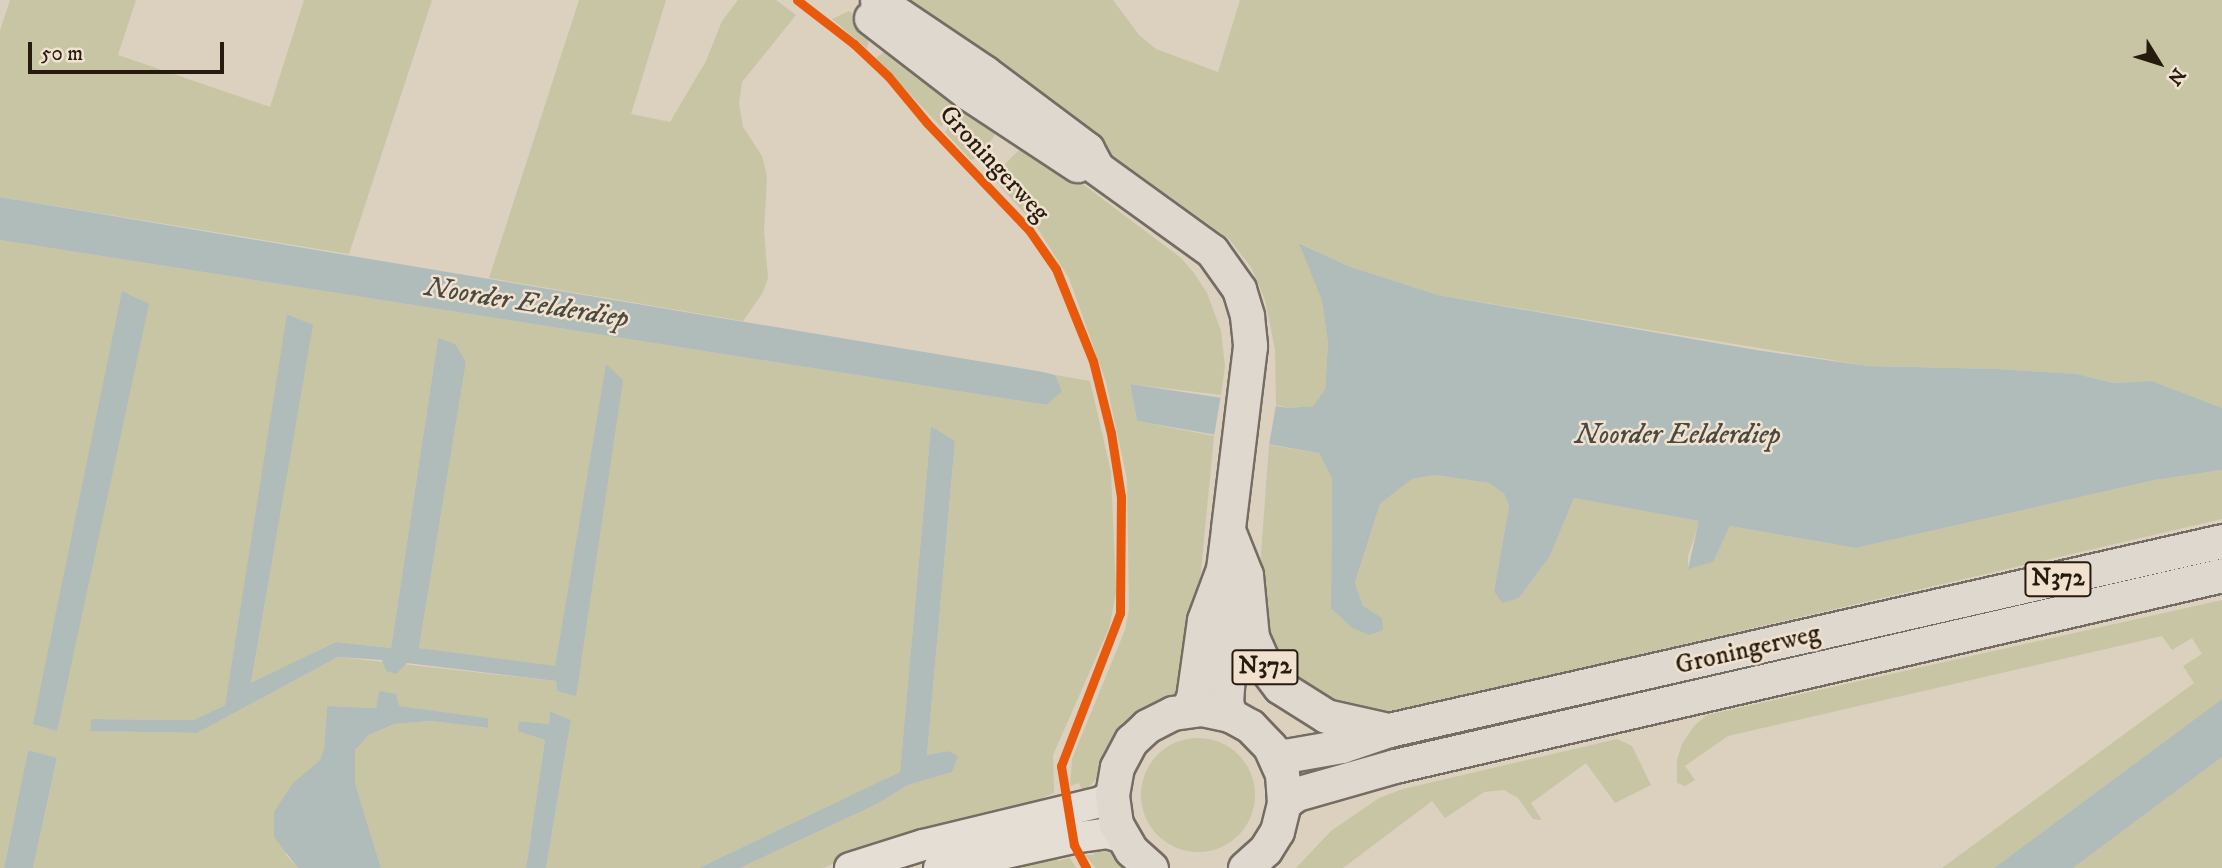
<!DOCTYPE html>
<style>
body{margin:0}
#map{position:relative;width:2222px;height:868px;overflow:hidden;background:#dcd0bf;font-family:"IM FELL DW Pica",serif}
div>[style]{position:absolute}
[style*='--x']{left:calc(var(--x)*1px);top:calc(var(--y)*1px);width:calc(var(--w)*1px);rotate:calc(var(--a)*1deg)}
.green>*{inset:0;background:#c7c5a4}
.round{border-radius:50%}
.water>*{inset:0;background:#b0bcba}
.pier>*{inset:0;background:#dcd0bf}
.roads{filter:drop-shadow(2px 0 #756c63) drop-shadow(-2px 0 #756c63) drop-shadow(0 2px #756c63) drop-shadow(0 -2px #756c63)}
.secondary>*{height:30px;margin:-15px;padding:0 15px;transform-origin:15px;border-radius:15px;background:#e4ded5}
.primary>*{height:33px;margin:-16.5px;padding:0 16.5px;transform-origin:16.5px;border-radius:16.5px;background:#dfd8ce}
.cycleway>*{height:9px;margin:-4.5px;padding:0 4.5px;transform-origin:4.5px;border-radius:4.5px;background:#e8590c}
span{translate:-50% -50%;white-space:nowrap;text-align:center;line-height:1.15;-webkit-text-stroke:5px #f0e2ce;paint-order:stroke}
.shield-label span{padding:2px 5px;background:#f0e2ce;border:2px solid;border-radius:5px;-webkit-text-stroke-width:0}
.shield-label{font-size:24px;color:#271b10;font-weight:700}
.street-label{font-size:26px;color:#271b10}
.water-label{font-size:28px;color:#4a4942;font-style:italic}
.north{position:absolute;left:2124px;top:28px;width:70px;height:70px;-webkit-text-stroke:5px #f0e2ce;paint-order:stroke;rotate:128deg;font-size:19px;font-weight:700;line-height:28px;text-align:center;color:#271b10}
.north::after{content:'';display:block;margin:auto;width:24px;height:32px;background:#271b10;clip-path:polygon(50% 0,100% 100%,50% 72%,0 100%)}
.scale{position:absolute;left:28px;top:42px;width:196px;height:32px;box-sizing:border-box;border:4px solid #271b10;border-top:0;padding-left:9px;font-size:21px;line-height:24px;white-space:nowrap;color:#271b10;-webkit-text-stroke:5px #f0e2ce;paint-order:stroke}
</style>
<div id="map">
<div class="green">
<div style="clip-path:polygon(10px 0,136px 0,118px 55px,270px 107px,304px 0,432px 0,349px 254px,0 197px,0 31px)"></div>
<div style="clip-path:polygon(579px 0,666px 0,631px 114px,670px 122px,706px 61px,722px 21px,738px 0,776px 0,796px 15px,742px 82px,739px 103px,743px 127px,762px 156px,767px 176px,764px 232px,768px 278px,762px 294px,743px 321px,489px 278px)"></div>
<div style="clip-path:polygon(896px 0,1113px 0,1139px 35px,1156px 49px,1218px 72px,1240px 0,2222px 0,2222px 408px,2152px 381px,2112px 383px,2077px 374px,1998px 369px,1868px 366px,1438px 295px,1348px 266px,1300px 243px,1322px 301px,1328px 343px,1325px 389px,1313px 406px,1289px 408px,1276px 405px,1275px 350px,1265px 300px,1251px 267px,1229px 239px)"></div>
<div style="clip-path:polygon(849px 11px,871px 28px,867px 49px,832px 19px)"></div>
<div style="clip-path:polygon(893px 46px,961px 98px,941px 127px,876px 58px)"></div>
<div style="clip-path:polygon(966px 102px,994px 121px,995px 135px,979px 157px,971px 160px,945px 132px)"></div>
<div style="clip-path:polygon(1027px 142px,1181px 258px,1194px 273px,1207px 293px,1221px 331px,1225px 366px,1221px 395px,1130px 384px,1137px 421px,1214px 436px,1196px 622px,1182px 688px,1083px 793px,1079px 783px,1070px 786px,1072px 759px,1125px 630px,1129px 610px,1127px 479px,1106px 382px,1069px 278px,1036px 226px,992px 177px)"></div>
<div style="clip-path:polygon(evenodd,0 240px,1047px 405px,1061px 391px,1055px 375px,1090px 381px,1111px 472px,1116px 593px,1109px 628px,1053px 755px,1054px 793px,1044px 797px,1048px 807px,840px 861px,823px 868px,740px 868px,877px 804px,908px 785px,952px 772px,957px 756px,948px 751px,927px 755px,955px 441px,931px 426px,900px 773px,699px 868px,546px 868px,571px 720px,550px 711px,549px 724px,519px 721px,519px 731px,545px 740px,526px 868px,381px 868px,355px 783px,355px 750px,369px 735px,394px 724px,431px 721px,487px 728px,488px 718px,398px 706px,379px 691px,376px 708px,327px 706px,324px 749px,320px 760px,307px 772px,286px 855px,298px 868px,33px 868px,57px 759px,28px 750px,4px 868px,0 868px,0 240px,288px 314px,312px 326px,251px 684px,336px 642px,391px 648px,438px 338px,466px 362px,419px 648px,555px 667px,606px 365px,557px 691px,556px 681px,338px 657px,197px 733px,90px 731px,92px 719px,194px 720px,225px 705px,288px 314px)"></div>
<div style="clip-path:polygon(1269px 445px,1319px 453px,1332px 479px,1331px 608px,1363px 606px,1355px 584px,1380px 504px,1412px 479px,1435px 475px,1489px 483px,1504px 494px,1509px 506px,1494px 591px,1519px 598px,1550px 556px,1574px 498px,1700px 521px,1688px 556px,1688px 568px,1713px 562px,1730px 526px,1856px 548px,2155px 480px,2222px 470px,2222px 519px,1383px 714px,1342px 709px,1292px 679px,1263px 636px,1260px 568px)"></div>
<div style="clip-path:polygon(2222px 600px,2222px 699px,1994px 868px,1942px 868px,2194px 683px,2183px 666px,2202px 654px,2192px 638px,2172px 650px,2162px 636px,1728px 736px,1685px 766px,1695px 780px,1685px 786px,1677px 783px,1677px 760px,1682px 744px,1694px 726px,1707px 715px)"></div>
<div class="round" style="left:1141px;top:738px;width:114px;height:114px"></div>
<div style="clip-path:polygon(1617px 739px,1632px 746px,1651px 785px,1615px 803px,1586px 763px,1531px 803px,1542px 820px,1533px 819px,1518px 798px,1504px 790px,1484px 792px,1445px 818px,1432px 801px,1343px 868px,1296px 868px,1331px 831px,1379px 798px,1403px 789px)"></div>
<div style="clip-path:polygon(2222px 757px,2222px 868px,2073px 868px)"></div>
<div style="clip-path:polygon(1093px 845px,1114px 853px,1133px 868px,1096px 868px,1085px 855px,1094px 855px)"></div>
<div style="clip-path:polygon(1056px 850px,1058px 861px,1070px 858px,1076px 868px,978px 868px)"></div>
</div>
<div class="water">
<div style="clip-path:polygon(0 197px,1043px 372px,1055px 375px,1062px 391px,1047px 405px,0 240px)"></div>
<div style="clip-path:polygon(1299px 243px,1348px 266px,1438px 295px,1756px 350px,1868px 366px,1998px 369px,2077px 374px,2113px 383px,2152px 381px,2222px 408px,2222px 470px,2155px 480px,1856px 548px,1730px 526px,1713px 562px,1688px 569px,1699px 521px,1574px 498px,1550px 556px,1519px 598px,1502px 603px,1494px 591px,1509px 506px,1504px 494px,1489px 483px,1435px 475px,1412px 479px,1380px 504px,1355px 583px,1363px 606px,1382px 618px,1383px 630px,1370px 635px,1352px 628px,1331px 608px,1332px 479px,1319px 453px,1137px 421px,1130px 384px,1289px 408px,1313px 406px,1325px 389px,1328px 343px,1322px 301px)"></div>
<div style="clip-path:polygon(122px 291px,149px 304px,57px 731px,33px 724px)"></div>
<div style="clip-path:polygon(287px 314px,313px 325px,251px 683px,336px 642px,391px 648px,438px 338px,455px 344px,466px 362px,419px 648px,555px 666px,606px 364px,623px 380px,576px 696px,557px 691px,556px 681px,407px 663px,396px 674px,386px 671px,382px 660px,338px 657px,197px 733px,90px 731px,91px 719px,194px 720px,225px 705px)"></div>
<div style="clip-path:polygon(931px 426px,955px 441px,927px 755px,948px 751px,958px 756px,952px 772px,908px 785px,877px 804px,740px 868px,699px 868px,900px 772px)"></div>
<div style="clip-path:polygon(379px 691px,396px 694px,399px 706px,488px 718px,488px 728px,431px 721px,394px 724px,369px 735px,355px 750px,355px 783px,381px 868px,298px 868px,274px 837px,274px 812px,293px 783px,320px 760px,324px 749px,327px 706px,376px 708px)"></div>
<div style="clip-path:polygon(2222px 699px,2222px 757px,2073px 868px,1994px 868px)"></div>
<div style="clip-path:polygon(550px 711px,571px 720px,546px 868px,526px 868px,545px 740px,518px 731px,519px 721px,549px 724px)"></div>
<div style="clip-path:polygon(28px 750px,57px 758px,33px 868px,4px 868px)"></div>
</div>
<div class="pier">
<div style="clip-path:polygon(1221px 395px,1276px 405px,1269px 445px,1214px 436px)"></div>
</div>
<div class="roads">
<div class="secondary">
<div style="--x:850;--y:868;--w:77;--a:-17.5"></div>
<div style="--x:923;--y:845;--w:183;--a:-13.6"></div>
<div style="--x:1101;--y:802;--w:13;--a:-32"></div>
<div style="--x:939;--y:868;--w:137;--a:-12.6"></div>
<div style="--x:1073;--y:838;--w:34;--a:-8"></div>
<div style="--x:1107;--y:833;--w:17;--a:17"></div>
</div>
<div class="primary">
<div style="--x:877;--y:0;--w:129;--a:33.9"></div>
<div style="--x:984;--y:72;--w:129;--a:36.8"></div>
<div style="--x:1087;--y:149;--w:21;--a:62"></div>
<div style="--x:1097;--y:168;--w:142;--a:35.8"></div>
<div style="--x:1212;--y:251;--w:47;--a:54.6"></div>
<div style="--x:1239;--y:289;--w:28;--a:73"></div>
<div style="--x:1247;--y:316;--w:30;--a:84"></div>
<div style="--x:1250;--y:346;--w:184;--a:96.9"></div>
<div style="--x:1228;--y:529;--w:40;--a:97.1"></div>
<div style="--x:1223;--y:569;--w:54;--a:110.4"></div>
<div style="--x:1204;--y:620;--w:79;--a:98"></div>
<div style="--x:1193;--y:698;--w:13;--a:117"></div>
<div style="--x:871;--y:18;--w:123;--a:37.7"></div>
<div style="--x:968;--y:93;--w:131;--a:33.4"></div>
<div style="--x:1230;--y:535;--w:43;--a:68.2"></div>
<div style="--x:1246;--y:575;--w:62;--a:84.5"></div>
<div style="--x:1252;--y:637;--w:36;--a:66"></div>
<div style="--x:1267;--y:670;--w:21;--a:53"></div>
<div style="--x:1280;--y:687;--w:54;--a:32.2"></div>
<div style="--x:1326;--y:716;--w:64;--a:12.7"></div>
<div style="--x:1229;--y:603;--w:21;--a:82"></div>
<div style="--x:1232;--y:624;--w:78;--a:94.4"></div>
<div style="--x:1226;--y:702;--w:14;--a:73"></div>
<div style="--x:1274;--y:753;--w:11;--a:15"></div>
<div style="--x:1285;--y:756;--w:58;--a:-10"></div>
<div style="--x:1342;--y:746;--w:50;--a:-18.8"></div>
<div style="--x:1389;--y:730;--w:854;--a:-12.78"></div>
<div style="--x:1284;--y:803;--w:15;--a:-37"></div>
<div style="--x:1296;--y:794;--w:103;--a:-15.8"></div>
<div style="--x:1395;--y:766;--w:849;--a:-13"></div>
<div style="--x:1151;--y:868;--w:27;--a:-138"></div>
<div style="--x:1131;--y:850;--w:30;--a:-120"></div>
<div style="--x:1116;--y:824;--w:29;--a:-98"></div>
<div style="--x:1112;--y:795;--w:28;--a:-80"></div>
<div style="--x:1117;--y:767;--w:30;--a:-62"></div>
<div style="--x:1131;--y:741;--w:22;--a:-43"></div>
<div style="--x:1147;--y:726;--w:29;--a:-27"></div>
<div style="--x:1173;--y:713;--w:29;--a:-8"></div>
<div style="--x:1202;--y:709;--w:29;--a:12"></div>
<div style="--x:1230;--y:715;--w:23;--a:29"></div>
<div style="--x:1250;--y:726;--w:29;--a:46"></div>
<div style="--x:1270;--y:747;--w:30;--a:66"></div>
<div style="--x:1282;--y:774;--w:29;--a:86"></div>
<div style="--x:1284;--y:803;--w:29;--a:104"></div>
<div style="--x:1277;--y:831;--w:22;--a:122"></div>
<div style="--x:1265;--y:850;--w:27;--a:138"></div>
</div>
</div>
<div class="cycleway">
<div style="--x:797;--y:0;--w:72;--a:37.7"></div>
<div style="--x:854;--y:44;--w:47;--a:43.3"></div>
<div style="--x:888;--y:76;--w:61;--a:50.3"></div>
<div style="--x:927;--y:123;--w:148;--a:46.4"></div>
<div style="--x:1029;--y:230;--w:47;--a:55.3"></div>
<div style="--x:1056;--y:269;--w:99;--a:68.1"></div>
<div style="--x:1093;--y:361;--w:74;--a:76"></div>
<div style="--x:1111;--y:433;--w:65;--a:81.1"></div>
<div style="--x:1121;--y:497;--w:116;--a:90.5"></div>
<div style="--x:1120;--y:613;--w:164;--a:111.1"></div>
<div style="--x:1061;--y:766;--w:80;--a:80.7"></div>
<div style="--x:1074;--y:845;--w:26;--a:62"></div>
</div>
<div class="shield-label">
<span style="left:2058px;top:579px">N372</span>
<span style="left:1265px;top:667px">N372</span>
</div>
<div class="street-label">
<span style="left:994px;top:164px;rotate:47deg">Groningerweg</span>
<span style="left:1748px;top:650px;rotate:-13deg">Groningerweg</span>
</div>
<div class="water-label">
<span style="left:527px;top:303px;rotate:9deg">Noorder Eelderdiep</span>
<span style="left:1678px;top:435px">Noorder Eelderdiep</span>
</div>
<div class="north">N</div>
<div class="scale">50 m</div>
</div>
